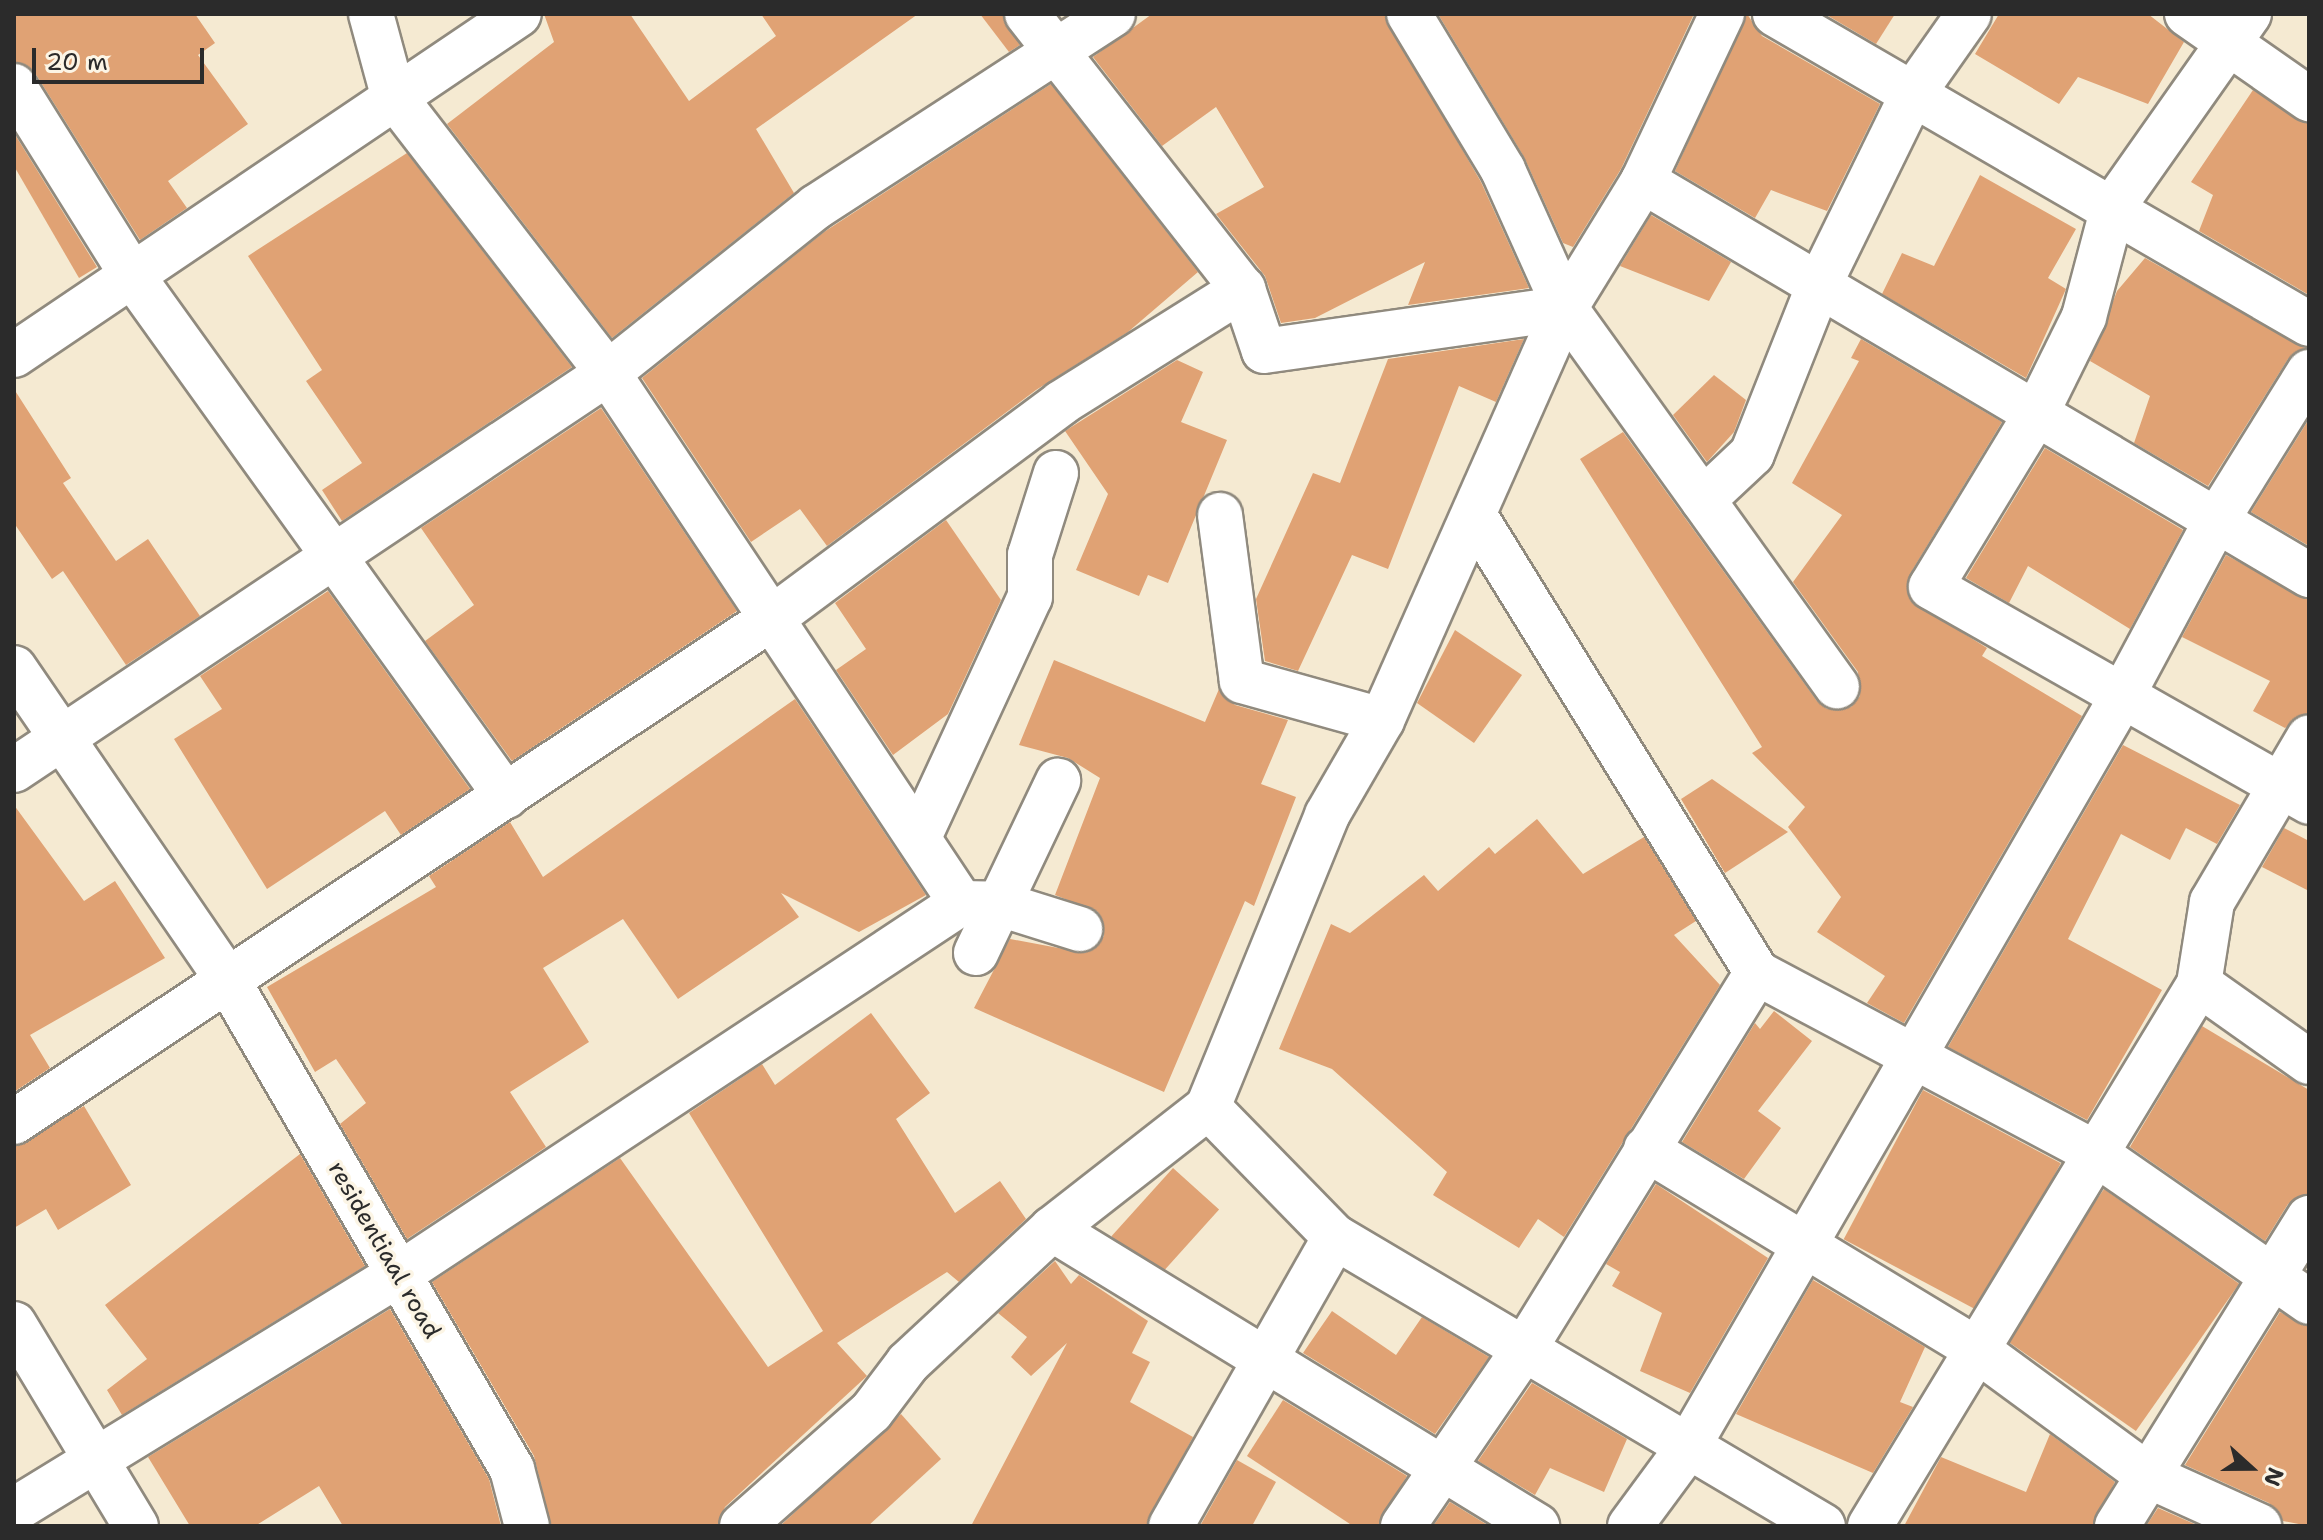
<!DOCTYPE html>
<html>
<head>
<meta charset="utf-8">
<style>
	body { margin:0 }
	#map { position:relative; width:2323px; height:1540px; overflow:hidden; background:#f5ead2; font-family:"Shantell Sans",sans-serif }
	div>[style] { position:absolute }
	[style*='--x'] { left:calc(var(--x)*1px); top:calc(var(--y)*1px); width:calc(var(--w)*1px); rotate:calc(var(--a)*1deg) }
	.building>* { inset:0; background:#e0a274; transform-origin:0 0 }
	.roads { filter:drop-shadow(2px 0 #908a7e) drop-shadow(-2px 0 #908a7e) drop-shadow(0 2px #908a7e) drop-shadow(0 -2px #908a7e) }
	.minor>* { height:44px; margin:-22px; padding:0 22px; transform-origin:22px; border-radius:22px; background:#fff }
	span { translate:-50% -50%; white-space:nowrap; text-align:center; line-height:1.15; -webkit-text-stroke:7px #fcf5e5; paint-order:stroke }
	.street-label { font-size:24px; color:#2b2b2b }
	.frame { position:absolute; inset:0; border:16px solid #2b2b2b; pointer-events:none }
	.north { position:absolute; left:2211px; top:1428px; width:80px; height:80px; -webkit-text-stroke:6px #fcf5e5; paint-order:stroke; rotate:111deg; font-size:22px; font-weight:700; line-height:32px; text-align:center; color:#2b2b2b }
	.north::after { content:''; display:block; margin:auto; width:28px; height:36px; background:#2b2b2b; clip-path:polygon(50% 0,100% 100%,50% 72%,0 100%) }
	.scale { position:absolute; left:32px; top:48px; width:172px; height:36px; box-sizing:border-box; border:4px solid #2b2b2b; border-top:0; padding-left:10px; font-size:24px; line-height:28px; white-space:nowrap; color:#2b2b2b; -webkit-text-stroke:6px #fcf5e5; paint-order:stroke }
</style>
</head>
<body>
<div id="map">
	<div class="building">
		<div style="clip-path:polygon(14px 14px,195px 14px,215px 43px,198px 55px,248px 124px,168px 181px,187px 208px,140px 240px,35px 73px,14px 61px)"></div>
		<div style="clip-path:polygon(544px 14px,630px 14px,689px 101px,776px 36px,761px 14px,918px 14px,756px 129px,794px 193px,612px 338px,447px 124px,554px 42px)"></div>
		<div style="clip-path:polygon(980px 14px,1003px 14px,1020px 45px,1009px 52px)"></div>
		<div style="clip-path:polygon(1152px 14px,1384px 14px,1481px 182px,1529px 288px,1408px 305px,1425px 262px,1315px 318px,1281px 323px,1265px 276px,1216px 214px,1264px 187px,1216px 107px,1162px 146px,1093px 57px)"></div>
		<div style="clip-path:polygon(1438px 14px,1694px 14px,1621px 169px,1573px 247px,1563px 243px,1524px 157px)"></div>
		<div style="clip-path:polygon(1747px 14px,1762px 36px,1880px 104px,1827px 211px,1771px 190px,1755px 218px,1675px 171px)"></div>
		<div style="clip-path:polygon(1825px 14px,1895px 14px,1876px 44px)"></div>
		<div style="clip-path:polygon(1999px 14px,2148px 14px,2184px 42px,2148px 104px,2078px 77px,2059px 104px,1975px 54px)"></div>
		<div style="clip-path:polygon(1051px 84px,1198px 272px,1128px 332px,1036px 390px,827px 546px,800px 509px,751px 542px,642px 378px,824px 232px)"></div>
		<div style="clip-path:polygon(2253px 90px,2309px 124px,2309px 295px,2199px 231px,2213px 195px,2191px 182px)"></div>
		<div style="clip-path:polygon(14px 133px,97px 267px,79px 278px,14px 166px)"></div>
		<div style="clip-path:polygon(407px 153px,572px 367px,342px 521px,322px 490px,362px 463px,306px 381px,322px 370px,248px 256px)"></div>
		<div style="clip-path:polygon(1980px 175px,2076px 229px,2048px 278px,2066px 289px,2026px 378px,1882px 294px,1902px 253px,1934px 266px)"></div>
		<div style="clip-path:polygon(1651px 215px,1731px 262px,1709px 301px,1620px 266px)"></div>
		<div style="clip-path:polygon(2145px 258px,2305px 348px,2288px 359px,2208px 486px,2134px 443px,2150px 396px,2090px 361px,2117px 291px)"></div>
		<div style="clip-path:polygon(1524px 339px,1496px 402px,1459px 386px,1388px 569px,1352px 555px,1298px 671px,1265px 661px,1256px 599px,1313px 473px,1340px 483px,1388px 359px)"></div>
		<div style="clip-path:polygon(1861px 339px,2002px 422px,1910px 574px,1910px 600px,1987px 648px,1982px 656px,2082px 716px,1904px 1023px,1867px 1003px,1885px 976px,1817px 932px,1841px 897px,1788px 827px,1805px 807px,1752px 753px,1762px 747px,1580px 459px,1623px 432px,1817px 701px,1827px 709px,1851px 707px,1860px 696px,1858px 672px,1793px 582px,1842px 515px,1792px 483px,1859px 361px,1851px 358px)"></div>
		<div style="clip-path:polygon(1177px 360px,1203px 372px,1181px 422px,1227px 440px,1168px 583px,1148px 575px,1139px 596px,1076px 570px,1108px 494px,1065px 431px)"></div>
		<div style="clip-path:polygon(1714px 375px,1746px 400px,1734px 432px,1707px 462px,1673px 415px)"></div>
		<div style="clip-path:polygon(14px 389px,71px 478px,63px 483px,116px 561px,148px 539px,200px 616px,126px 665px,63px 571px,52px 579px,14px 523px)"></div>
		<div style="clip-path:polygon(601px 408px,737px 611px,512px 761px,425px 641px,474px 605px,421px 528px)"></div>
		<div style="clip-path:polygon(2309px 419px,2309px 546px,2251px 512px)"></div>
		<div style="clip-path:polygon(2045px 448px,2183px 530px,2130px 629px,2028px 566px,2009px 603px,1966px 578px)"></div>
		<div style="clip-path:polygon(946px 520px,1001px 600px,948px 714px,893px 755px,836px 670px,866px 649px,835px 603px)"></div>
		<div style="clip-path:polygon(2226px 555px,2309px 600px,2309px 712px,2285px 728px,2253px 711px,2270px 681px,2182px 637px)"></div>
		<div style="clip-path:polygon(328px 591px,470px 789px,401px 835px,385px 811px,267px 889px,174px 739px,222px 709px,200px 676px)"></div>
		<div style="clip-path:polygon(1455px 630px,1522px 675px,1474px 743px,1417px 703px)"></div>
		<div style="clip-path:polygon(1054px 660px,1205px 722px,1219px 689px,1235px 705px,1288px 720px,1261px 784px,1296px 797px,1254px 906px,1245px 901px,1164px 1092px,974px 1008px,1010px 939px,1085px 953px,1104px 936px,1098px 912px,1055px 895px,1100px 778px,1068px 758px,1019px 745px)"></div>
		<div style="clip-path:polygon(795px 699px,926px 895px,859px 932px,781px 893px,799px 917px,678px 999px,623px 919px,543px 968px,589px 1042px,510px 1092px,546px 1147px,407px 1239px,340px 1124px,366px 1103px,336px 1059px,315px 1072px,267px 987px,436px 887px,429px 876px,510px 822px,543px 877px)"></div>
		<div style="clip-path:polygon(2123px 745px,2240px 805px,2217px 844px,2186px 828px,2170px 860px,2121px 834px,2068px 939px,2162px 990px,2087px 1120px,1948px 1047px)"></div>
		<div style="clip-path:polygon(1712px 779px,1788px 832px,1725px 873px,1681px 799px)"></div>
		<div style="clip-path:polygon(14px 805px,84px 901px,115px 881px,165px 958px,30px 1035px,50px 1068px,14px 1092px)"></div>
		<div style="clip-path:polygon(1537px 819px,1583px 874px,1644px 837px,1696px 921px,1674px 935px,1720px 985px,1564px 1237px,1538px 1219px,1519px 1248px,1433px 1195px,1447px 1172px,1332px 1069px,1279px 1049px,1331px 924px,1350px 933px,1424px 875px,1438px 891px,1489px 847px,1495px 854px)"></div>
		<div style="clip-path:polygon(2284px 828px,2309px 841px,2309px 891px,2262px 867px)"></div>
		<div style="clip-path:polygon(1774px 1011px,1812px 1041px,1758px 1111px,1781px 1128px,1744px 1179px,1682px 1142px,1755px 1023px,1760px 1029px)"></div>
		<div style="clip-path:polygon(871px 1013px,930px 1093px,896px 1119px,955px 1213px,1000px 1181px,1026px 1219px,959px 1282px,947px 1272px,837px 1343px,867px 1376px,725px 1507px,718px 1526px,551px 1526px,534px 1456px,432px 1282px,620px 1158px,768px 1367px,823px 1331px,689px 1113px,762px 1064px,775px 1085px)"></div>
		<div style="clip-path:polygon(2202px 1026px,2309px 1090px,2309px 1193px,2288px 1204px,2265px 1241px,2130px 1147px)"></div>
		<div style="left:1923px;top:1090px;width:156px;height:169px;rotate:28deg"></div>
		<div style="clip-path:polygon(84px 1106px,131px 1185px,58px 1230px,46px 1209px,14px 1228px,14px 1147px)"></div>
		<div style="clip-path:polygon(300px 1154px,365px 1266px,122px 1415px,107px 1390px,147px 1359px,105px 1305px)"></div>
		<div style="left:1173px;top:1168px;width:62px;height:92px;rotate:42deg"></div>
		<div style="clip-path:polygon(1656px 1184px,1768px 1258px,1690px 1393px,1640px 1371px,1662px 1313px,1612px 1286px,1620px 1272px,1606px 1264px)"></div>
		<div style="left:2104px;top:1189px;width:165px;height:180px;rotate:35deg"></div>
		<div style="clip-path:polygon(1055px 1261px,1071px 1284px,1079px 1275px,1148px 1321px,1132px 1353px,1150px 1362px,1130px 1402px,1193px 1437px,1146px 1526px,971px 1526px,1067px 1343px,1031px 1376px,1011px 1357px,1027px 1337px,998px 1313px)"></div>
		<div style="clip-path:polygon(1813px 1280px,1925px 1347px,1900px 1402px,1913px 1407px,1873px 1473px,1736px 1414px)"></div>
		<div style="clip-path:polygon(390px 1309px,489px 1479px,501px 1526px,343px 1526px,319px 1486px,255px 1526px,190px 1526px,148px 1457px)"></div>
		<div style="clip-path:polygon(1332px 1311px,1396px 1355px,1422px 1317px,1489px 1357px,1435px 1434px,1303px 1353px)"></div>
		<div style="clip-path:polygon(2280px 1312px,2309px 1327px,2309px 1526px,2283px 1521px,2269px 1503px,2185px 1465px)"></div>
		<div style="clip-path:polygon(1532px 1383px,1627px 1439px,1604px 1492px,1550px 1468px,1535px 1495px,1478px 1461px)"></div>
		<div style="clip-path:polygon(1283px 1400px,1407px 1476px,1378px 1526px,1353px 1526px,1247px 1456px)"></div>
		<div style="clip-path:polygon(901px 1414px,941px 1459px,868px 1526px,780px 1526px)"></div>
		<div style="clip-path:polygon(2050px 1434px,2115px 1482px,2092px 1526px,1904px 1526px,1941px 1457px,2026px 1492px)"></div>
		<div style="clip-path:polygon(1237px 1460px,1276px 1482px,1252px 1526px,1200px 1526px)"></div>
		<div style="clip-path:polygon(1450px 1502px,1489px 1526px,1433px 1526px)"></div>
		<div style="clip-path:polygon(2158px 1508px,2199px 1526px,2146px 1526px)"></div>
	</div>
	<div class="roads">
		<div class="minor">
			<div style="--x:371;--y:14;--w:84;--a:74.8"></div>
			<div style="--x:393;--y:95;--w:351;--a:52.3"></div>
			<div style="--x:608;--y:373;--w:637;--a:56.33"></div>
			<div style="--x:1027;--y:14;--w:350;--a:51.9"></div>
			<div style="--x:1243;--y:289;--w:65;--a:71.3"></div>
			<div style="--x:1264;--y:351;--w:304;--a:-8.1"></div>
			<div style="--x:1409;--y:14;--w:182;--a:58.9"></div>
			<div style="--x:1503;--y:170;--w:151;--a:65.8"></div>
			<div style="--x:1565;--y:308;--w:466;--a:54.3"></div>
			<div style="--x:1775;--y:14;--w:617;--a:30.14"></div>
			<div style="--x:2187;--y:14;--w:149;--a:34.9"></div>
			<div style="--x:2249;--y:14;--w:236;--a:125.2"></div>
			<div style="--x:2113;--y:207;--w:114;--a:104.8"></div>
			<div style="--x:2084;--y:317;--w:108;--a:116.3"></div>
			<div style="--x:2036;--y:414;--w:202;--a:121.3"></div>
			<div style="--x:1931;--y:587;--w:435;--a:29.6"></div>
			<div style="--x:14;--y:86;--w:226;--a:58"></div>
			<div style="--x:134;--y:278;--w:638;--a:54.32"></div>
			<div style="--x:1643;--y:181;--w:774;--a:30.61"></div>
			<div style="--x:14;--y:355;--w:609;--a:-34.03"></div>
			<div style="--x:1703;--y:500;--w:67;--a:-43.2"></div>
			<div style="--x:1752;--y:454;--w:182;--a:-68.4"></div>
			<div style="--x:1819;--y:285;--w:212;--a:-63.9"></div>
			<div style="--x:1912;--y:95;--w:99;--a:-54.9"></div>
			<div style="--x:1220;--y:515;--w:167;--a:82.5"></div>
			<div style="--x:1242;--y:681;--w:145;--a:15.6"></div>
			<div style="--x:1476;--y:518;--w:535;--a:58.3"></div>
			<div style="--x:1757;--y:973;--w:383;--a:28"></div>
			<div style="--x:2095;--y:1153;--w:261;--a:34.8"></div>
			<div style="--x:14;--y:668;--w:377;--a:55.6"></div>
			<div style="--x:227;--y:979;--w:567;--a:59.82"></div>
			<div style="--x:512;--y:1469;--w:59;--a:75.3"></div>
			<div style="--x:14;--y:770;--w:714;--a:-33.76"></div>
			<div style="--x:608;--y:373;--w:266;--a:-38.6"></div>
			<div style="--x:816;--y:207;--w:354;--a:-33"></div>
			<div style="--x:919;--y:837;--w:264;--a:-65.2"></div>
			<div style="--x:1030;--y:597;--w:42;--a:-90"></div>
			<div style="--x:1030;--y:555;--w:86;--a:-72.4"></div>
			<div style="--x:976;--y:953;--w:191;--a:-64.5"></div>
			<div style="--x:2199;--y:984;--w:135;--a:35.3"></div>
			<div style="--x:1208;--y:1107;--w:182;--a:45.7"></div>
			<div style="--x:1335;--y:1237;--w:567;--a:30.63"></div>
			<div style="--x:14;--y:1122;--w:910;--a:-33.62"></div>
			<div style="--x:772;--y:618;--w:360;--a:-36.6"></div>
			<div style="--x:1061;--y:403;--w:215;--a:-32.1"></div>
			<div style="--x:1646;--y:1149;--w:386;--a:31.2"></div>
			<div style="--x:1976;--y:1349;--w:215;--a:36.3"></div>
			<div style="--x:2149;--y:1476;--w:121;--a:24.4"></div>
			<div style="--x:1052;--y:1229;--w:569;--a:31.48"></div>
			<div style="--x:14;--y:1324;--w:236;--a:58.9"></div>
			<div style="--x:14;--y:1510;--w:450;--a:-31.5"></div>
			<div style="--x:398;--y:1275;--w:675;--a:-33.45"></div>
			<div style="--x:961;--y:903;--w:39;--a:1"></div>
			<div style="--x:1000;--y:904;--w:84;--a:17.4"></div>
			<div style="--x:742;--y:1526;--w:172;--a:-41.5"></div>
			<div style="--x:871;--y:1412;--w:61;--a:-52.9"></div>
			<div style="--x:908;--y:1363;--w:197;--a:-42.9"></div>
			<div style="--x:1052;--y:1229;--w:198;--a:-38"></div>
			<div style="--x:1208;--y:1107;--w:315;--a:-67.8"></div>
			<div style="--x:1327;--y:815;--w:110;--a:-59.9"></div>
			<div style="--x:1382;--y:720;--w:451;--a:-66.1"></div>
			<div style="--x:1565;--y:308;--w:149;--a:-58.4"></div>
			<div style="--x:1643;--y:181;--w:185;--a:-64.7"></div>
			<div style="--x:1171;--y:1526;--w:332;--a:-60.4"></div>
			<div style="--x:1403;--y:1526;--w:216;--a:-55.6"></div>
			<div style="--x:1525;--y:1348;--w:441;--a:-58.3"></div>
			<div style="--x:1630;--y:1526;--w:94;--a:-53.6"></div>
			<div style="--x:1686;--y:1450;--w:867;--a:-59.94"></div>
			<div style="--x:2120;--y:700;--w:201;--a:-61.8"></div>
			<div style="--x:2215;--y:523;--w:178;--a:-58.1"></div>
			<div style="--x:1870;--y:1526;--w:634;--a:-58.74"></div>
			<div style="--x:2199;--y:984;--w:83;--a:-81"></div>
			<div style="--x:2212;--y:902;--w:191;--a:-59.5"></div>
			<div style="--x:2117;--y:1526;--w:363;--a:-58.1"></div>
		</div>
	</div>
	<div class="street-label">
		<span style="left:384px;top:1250px;rotate:60deg">residentiaal road</span>
	</div>
	<div class="frame"></div>
	<div class="north">N</div>
	<div class="scale">20 m</div>
</div>
</body>
</html>
